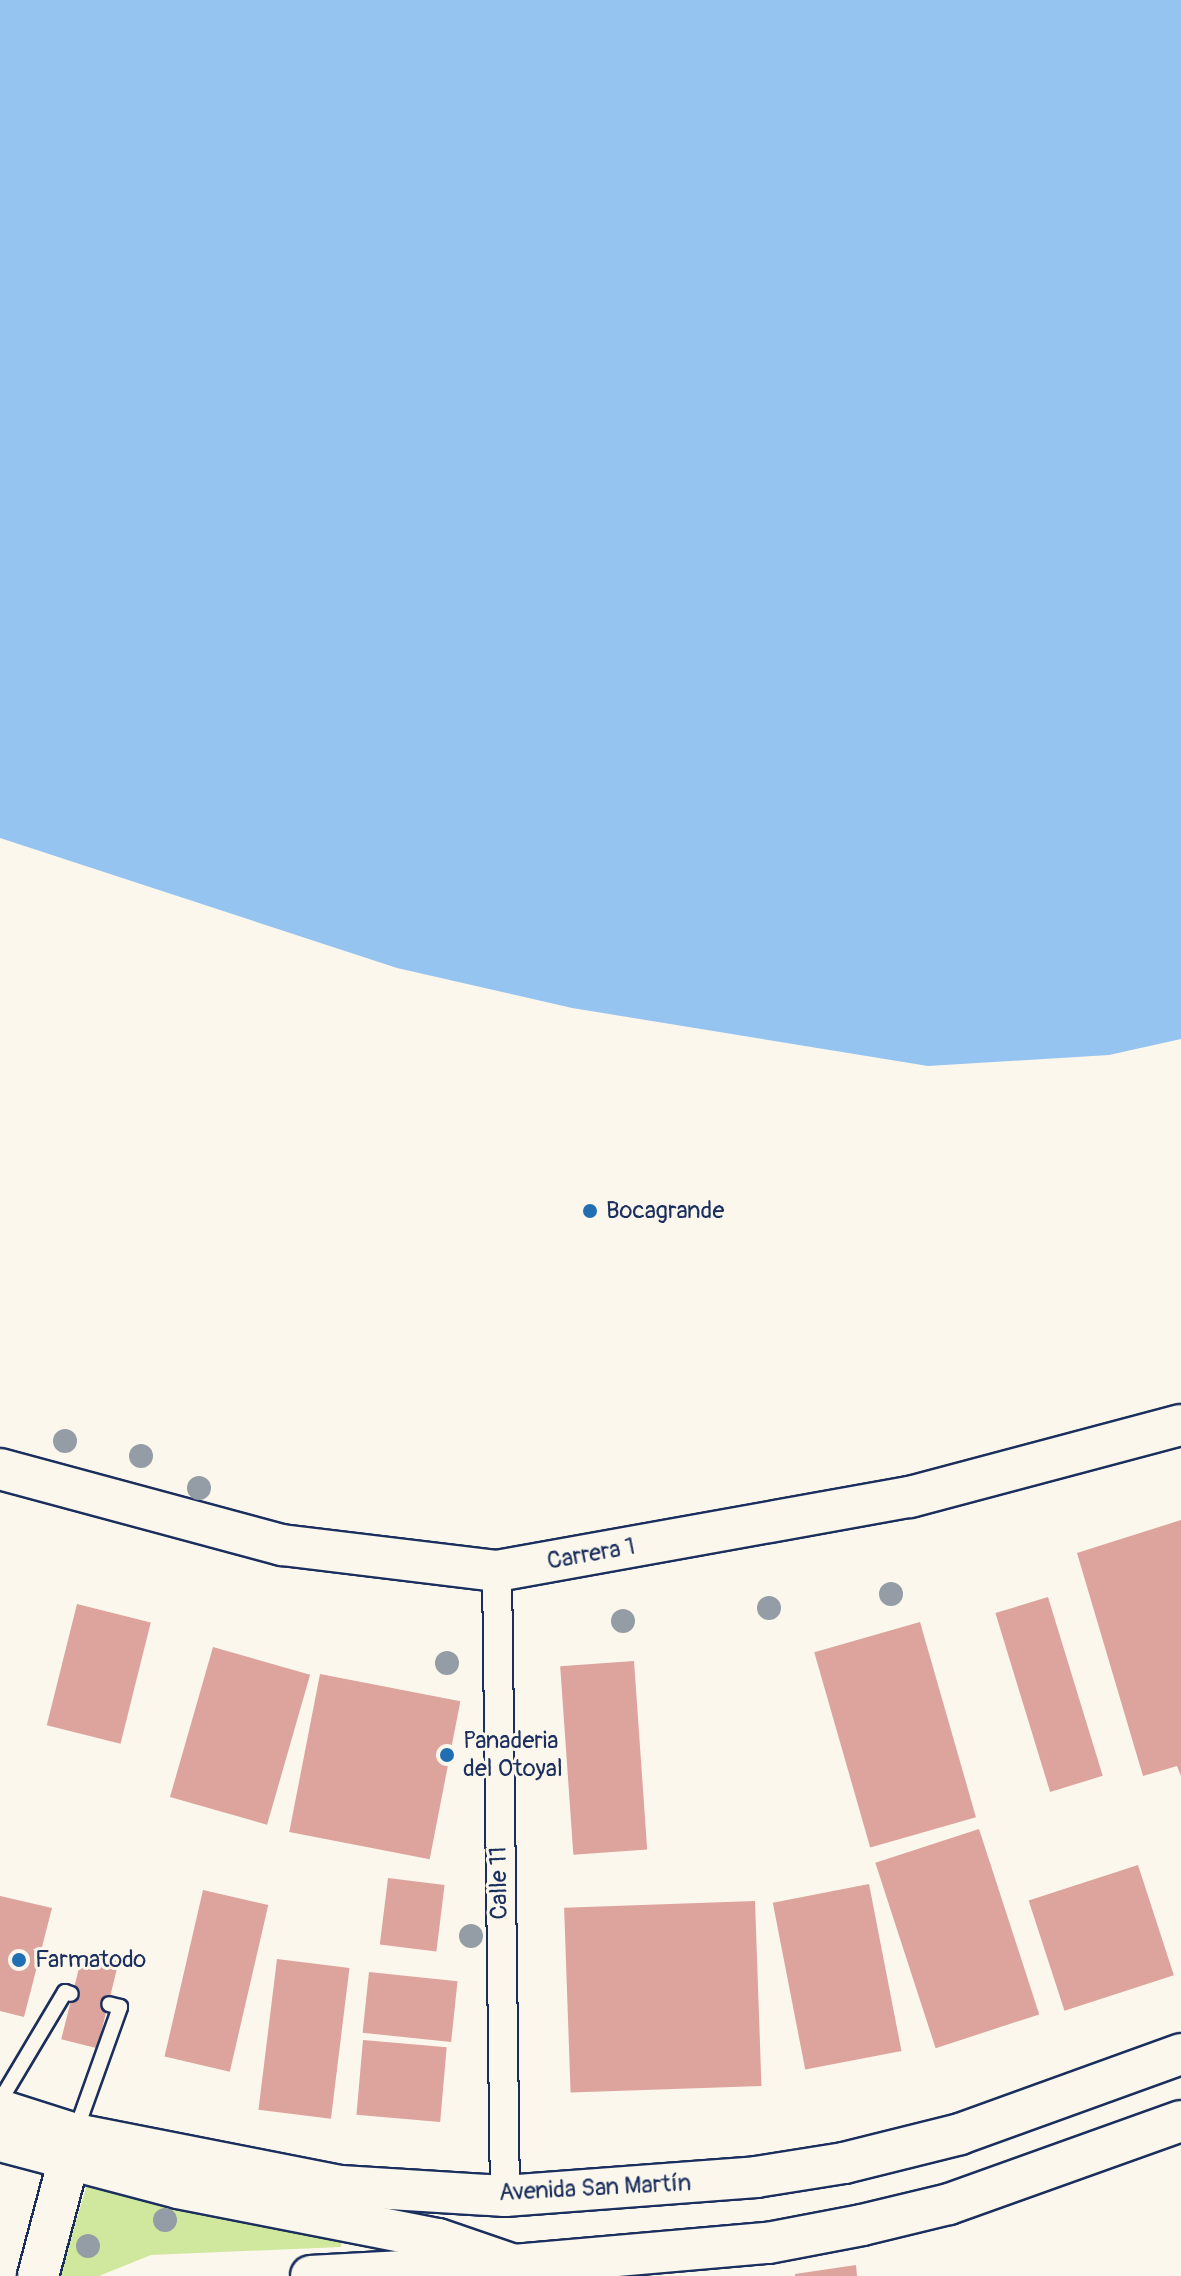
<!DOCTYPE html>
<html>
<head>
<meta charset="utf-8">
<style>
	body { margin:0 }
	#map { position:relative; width:1181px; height:2276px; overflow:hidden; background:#fbf7ec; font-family:Pangolin,sans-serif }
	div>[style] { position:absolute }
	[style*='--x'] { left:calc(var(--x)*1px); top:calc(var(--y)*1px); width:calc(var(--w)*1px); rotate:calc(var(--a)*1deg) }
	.green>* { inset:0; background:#cfe89e }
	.water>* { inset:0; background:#96c4f1 }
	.building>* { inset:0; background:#dda39d; transform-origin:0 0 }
	.roads { filter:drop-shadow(2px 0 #1b2f5e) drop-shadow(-2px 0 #1b2f5e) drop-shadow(0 2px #1b2f5e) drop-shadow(0 -2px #1b2f5e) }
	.lane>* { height:14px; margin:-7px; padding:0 7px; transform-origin:7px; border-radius:7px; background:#fbf7ec }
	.street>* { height:28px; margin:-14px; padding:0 14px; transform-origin:14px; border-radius:14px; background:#fbf7ec }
	.secondary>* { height:40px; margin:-20px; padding:0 20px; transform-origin:20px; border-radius:20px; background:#fbf7ec }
	.trees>* { width:24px; height:24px; margin:-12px; border-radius:50%; background:#949da5 }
	.dots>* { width:22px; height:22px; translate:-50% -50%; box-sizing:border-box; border:4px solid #fbf7ec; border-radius:50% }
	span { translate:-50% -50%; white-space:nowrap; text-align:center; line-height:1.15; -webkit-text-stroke:6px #fbf7ec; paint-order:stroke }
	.poi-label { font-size:24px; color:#1b2f5e }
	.left { translate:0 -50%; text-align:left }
	.street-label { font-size:24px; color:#1b2f5e }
</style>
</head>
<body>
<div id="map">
	<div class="green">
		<div style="clip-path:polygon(87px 2185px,343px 2231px,341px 2247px,151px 2255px,99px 2276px,59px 2276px)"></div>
	</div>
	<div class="water">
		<div style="clip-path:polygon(0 0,1181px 0,1181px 1039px,1109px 1055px,928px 1066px,572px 1008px,397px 968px,0 838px)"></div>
	</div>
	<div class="building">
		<div style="clip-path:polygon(1181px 1520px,1181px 1776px,1177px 1766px,1143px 1776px,1077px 1553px)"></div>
		<div style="left:1048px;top:1597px;width:187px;height:55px;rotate:73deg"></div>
		<div style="left:77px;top:1604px;width:76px;height:125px;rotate:14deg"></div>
		<div style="left:920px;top:1622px;width:203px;height:110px;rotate:74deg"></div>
		<div style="left:213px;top:1647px;width:101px;height:156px;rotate:16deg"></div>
		<div style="left:634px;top:1661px;width:189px;height:74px;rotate:86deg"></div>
		<div style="left:320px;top:1674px;width:143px;height:161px;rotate:11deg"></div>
		<div style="left:979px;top:1829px;width:195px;height:109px;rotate:72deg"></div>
		<div style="left:1138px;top:1865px;width:116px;height:115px;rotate:72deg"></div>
		<div style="left:388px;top:1878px;width:57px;height:67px;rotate:7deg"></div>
		<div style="left:869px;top:1884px;width:170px;height:98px;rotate:79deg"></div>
		<div style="left:203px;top:1890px;width:67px;height:171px;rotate:13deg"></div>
		<div style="clip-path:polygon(0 1896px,52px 1908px,24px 2017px,0 2011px)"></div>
		<div style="left:755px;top:1901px;width:185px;height:191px;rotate:88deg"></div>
		<div style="left:83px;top:1952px;width:37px;height:90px;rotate:14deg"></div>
		<div style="left:277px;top:1959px;width:73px;height:152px;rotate:7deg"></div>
		<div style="left:369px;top:1972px;width:89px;height:61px;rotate:6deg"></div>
		<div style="left:363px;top:2040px;width:84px;height:75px;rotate:5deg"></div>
		<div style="clip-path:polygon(856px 2265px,857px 2276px,795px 2276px,795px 2274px)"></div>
	</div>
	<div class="roads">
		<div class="lane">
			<div style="--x:0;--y:2101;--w:127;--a:-59.2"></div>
			<div style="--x:65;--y:1992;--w:6;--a:18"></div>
			<div style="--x:75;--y:2133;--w:134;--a:-70.3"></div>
			<div style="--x:120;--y:2007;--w:11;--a:-165"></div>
		</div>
		<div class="street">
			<div style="--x:497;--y:1571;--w:625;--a:89.27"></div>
		</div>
		<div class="secondary">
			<div style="--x:0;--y:1469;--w:292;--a:15.1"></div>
			<div style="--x:282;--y:1545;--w:217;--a:6.9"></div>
			<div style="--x:497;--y:1571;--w:420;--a:-10.2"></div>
			<div style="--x:910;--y:1497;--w:280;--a:-14.9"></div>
			<div style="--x:0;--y:2110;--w:79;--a:17.7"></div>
			<div style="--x:75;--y:2134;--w:271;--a:11.1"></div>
			<div style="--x:341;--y:2186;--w:164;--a:3.5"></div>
			<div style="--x:505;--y:2196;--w:252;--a:-4.3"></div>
			<div style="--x:756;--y:2177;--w:89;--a:-9"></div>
			<div style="--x:844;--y:2163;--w:120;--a:-14"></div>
			<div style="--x:960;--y:2134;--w:235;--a:-19.9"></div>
			<div style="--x:0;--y:2141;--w:184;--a:14.8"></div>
			<div style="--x:178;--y:2188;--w:265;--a:11.1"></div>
			<div style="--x:438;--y:2239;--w:80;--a:18.9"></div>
			<div style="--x:514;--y:2265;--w:255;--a:-5"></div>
			<div style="--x:768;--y:2243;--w:96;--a:-10.8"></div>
			<div style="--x:862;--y:2225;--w:89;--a:-13.6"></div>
			<div style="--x:949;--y:2204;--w:246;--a:-19.7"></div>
			<div style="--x:38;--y:2276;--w:121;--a:-75.2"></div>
			<div style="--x:311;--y:2276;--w:184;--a:-3.1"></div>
		</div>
	</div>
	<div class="trees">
		<div style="left:65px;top:1441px"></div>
		<div style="left:141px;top:1456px"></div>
		<div style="left:199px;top:1488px"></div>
		<div style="left:891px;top:1594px"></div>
		<div style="left:769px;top:1608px"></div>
		<div style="left:623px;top:1621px"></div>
		<div style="left:447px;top:1663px"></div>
		<div style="left:471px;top:1936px"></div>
		<div style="left:165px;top:2220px"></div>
		<div style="left:88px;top:2246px"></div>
	</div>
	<div class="dots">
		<div style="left:590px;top:1211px;background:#1f6fb2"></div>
		<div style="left:447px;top:1755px;background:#1f6fb2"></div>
		<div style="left:19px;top:1960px;background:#1f6fb2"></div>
	</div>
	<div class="poi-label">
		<span class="left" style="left:606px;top:1211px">Bocagrande</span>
		<span class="left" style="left:463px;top:1755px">Panaderia<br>del Otoyal</span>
		<span class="left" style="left:35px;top:1960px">Farmatodo</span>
	</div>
	<div class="street-label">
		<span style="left:591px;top:1554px;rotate:-10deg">Carrera 1</span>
		<span style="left:499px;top:1883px;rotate:-91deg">Calle 11</span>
		<span style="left:595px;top:2188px;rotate:-3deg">Avenida San Martín</span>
	</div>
</div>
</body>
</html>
